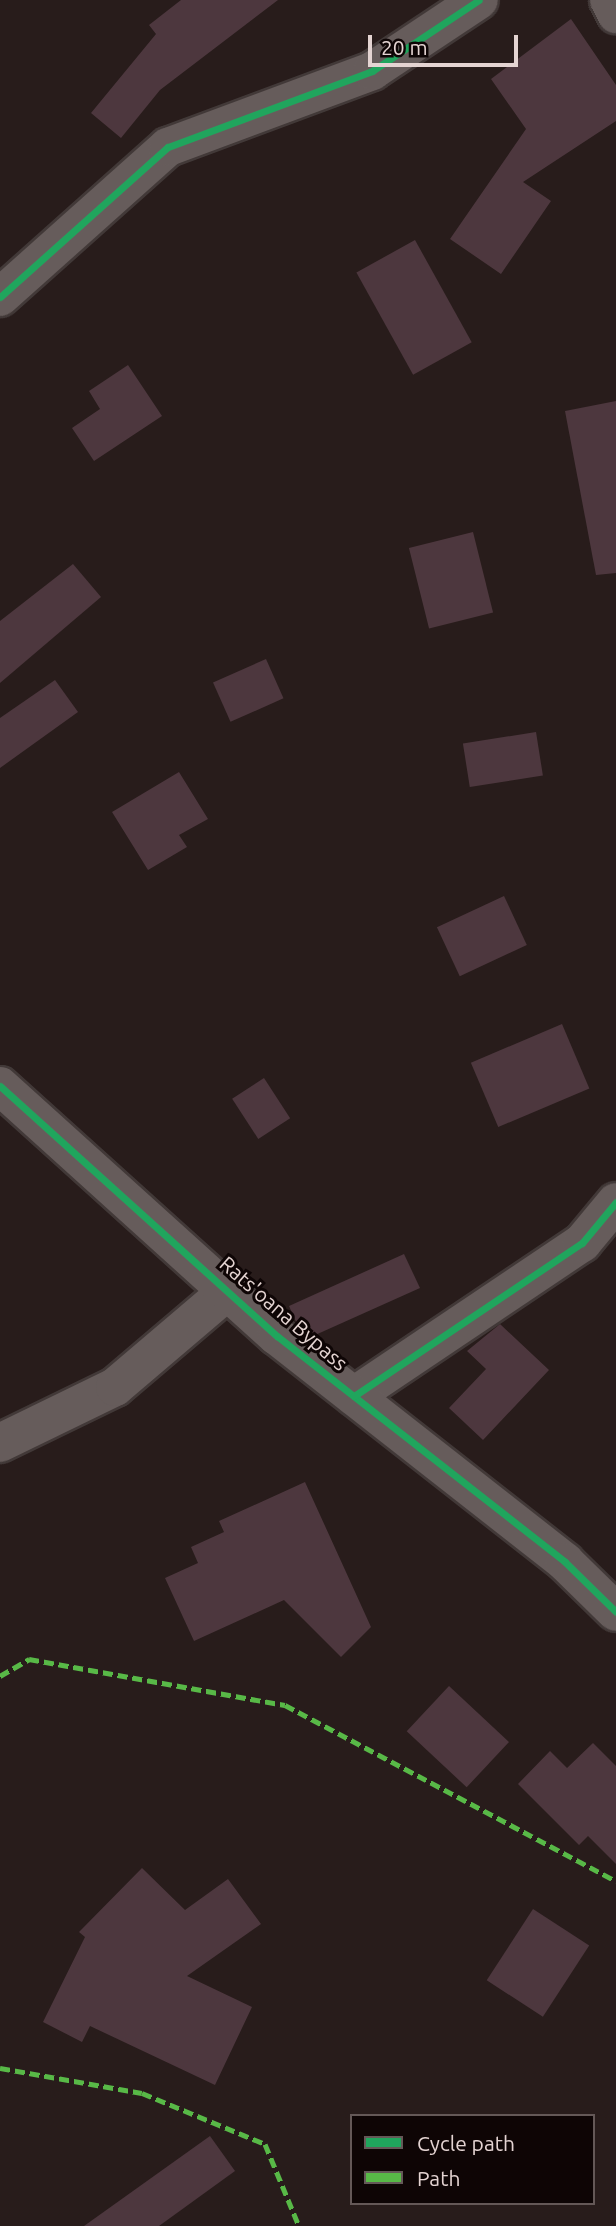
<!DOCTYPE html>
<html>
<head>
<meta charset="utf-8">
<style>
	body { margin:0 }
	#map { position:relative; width:616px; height:2226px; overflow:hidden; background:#281c1b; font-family:Ubuntu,sans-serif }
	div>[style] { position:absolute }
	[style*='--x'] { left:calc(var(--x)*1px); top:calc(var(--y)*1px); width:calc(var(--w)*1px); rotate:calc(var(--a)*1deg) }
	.building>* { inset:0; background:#4d373e; transform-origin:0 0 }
	.roads { filter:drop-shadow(2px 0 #423938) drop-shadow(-2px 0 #423938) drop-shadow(0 2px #423938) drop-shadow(0 -2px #423938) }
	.minor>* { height:38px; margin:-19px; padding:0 19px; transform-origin:19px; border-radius:19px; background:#665c5b }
	.tertiary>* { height:38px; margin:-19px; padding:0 19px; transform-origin:19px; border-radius:19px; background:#665c5b }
	.quiet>* { height:5px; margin-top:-2.5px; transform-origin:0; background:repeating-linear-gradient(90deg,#58b947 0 10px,transparent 0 15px) }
	.cycleway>* { height:7px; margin:-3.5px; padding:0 3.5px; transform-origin:3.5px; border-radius:3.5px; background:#20a55d }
	span { translate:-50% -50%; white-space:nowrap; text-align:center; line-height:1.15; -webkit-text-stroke:6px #0e0505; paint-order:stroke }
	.street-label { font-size:21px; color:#e4d4d2 }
	.legend { position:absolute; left:350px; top:2114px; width:245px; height:91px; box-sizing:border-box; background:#0e0505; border:2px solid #645857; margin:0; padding:9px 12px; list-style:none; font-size:21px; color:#e4d4d2 }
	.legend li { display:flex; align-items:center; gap:14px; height:35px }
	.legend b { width:35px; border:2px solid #645857 }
	.scale { position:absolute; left:368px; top:35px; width:150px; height:32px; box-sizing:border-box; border:4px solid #e4d4d2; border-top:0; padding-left:9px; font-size:21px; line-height:24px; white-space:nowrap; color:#e4d4d2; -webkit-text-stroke:5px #0e0505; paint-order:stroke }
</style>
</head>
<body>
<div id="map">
	<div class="building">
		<div style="clip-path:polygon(181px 0,278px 0,160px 90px,121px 138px,91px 113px,156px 34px,149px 25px)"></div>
		<div style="clip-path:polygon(571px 19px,616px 85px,616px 121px,523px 182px,551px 201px,501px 274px,450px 239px,526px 129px,491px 79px)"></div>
		<div style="left:415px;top:240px;width:117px;height:67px;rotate:61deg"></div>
		<div style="clip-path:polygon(128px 365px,162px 416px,94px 461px,72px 428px,100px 409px,89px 391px)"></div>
		<div style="clip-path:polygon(616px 401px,616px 573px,596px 575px,565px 411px)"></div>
		<div style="left:473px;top:532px;width:83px;height:66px;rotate:76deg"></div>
		<div style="clip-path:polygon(73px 564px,101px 597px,0 683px,0 621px)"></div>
		<div style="left:266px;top:659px;width:43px;height:58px;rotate:66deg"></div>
		<div style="clip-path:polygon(55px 680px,78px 712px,0 768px,0 718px)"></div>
		<div style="left:536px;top:732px;width:44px;height:74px;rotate:81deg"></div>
		<div style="clip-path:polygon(179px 772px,208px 819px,179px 835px,187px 847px,148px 870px,112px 812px)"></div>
		<div style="left:504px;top:896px;width:54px;height:74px;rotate:65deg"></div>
		<div style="left:562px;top:1024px;width:70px;height:99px;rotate:67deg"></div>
		<div style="left:264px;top:1078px;width:48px;height:38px;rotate:57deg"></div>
		<div style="clip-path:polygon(404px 1254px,420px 1288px,313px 1336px,297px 1324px,289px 1306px)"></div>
		<div style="clip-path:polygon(500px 1324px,549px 1370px,483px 1440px,449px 1408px,486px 1369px,467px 1351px)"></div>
		<div style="clip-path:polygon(305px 1482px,371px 1627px,341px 1657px,284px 1600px,194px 1641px,165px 1578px,198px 1563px,191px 1547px,224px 1532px,219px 1521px)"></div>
		<div style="left:449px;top:1686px;width:82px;height:62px;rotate:43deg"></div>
		<div style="clip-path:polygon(593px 1743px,616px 1766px,616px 1864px,588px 1836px,579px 1845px,518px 1784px,550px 1751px,567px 1768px)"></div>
		<div style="clip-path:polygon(142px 1868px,185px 1910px,228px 1879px,261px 1924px,187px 1976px,252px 2007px,215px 2085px,90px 2026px,82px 2042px,43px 2022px,85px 1937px,79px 1932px)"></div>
		<div style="left:533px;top:1909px;width:67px;height:85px;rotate:33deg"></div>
		<div style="clip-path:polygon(210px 2136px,235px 2171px,159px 2226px,84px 2226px)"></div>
	</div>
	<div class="roads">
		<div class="minor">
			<div style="--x:609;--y:0;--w:16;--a:63"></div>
			<div style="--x:0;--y:297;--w:225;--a:-41.8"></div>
			<div style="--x:168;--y:147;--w:218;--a:-20.4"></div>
			<div style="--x:372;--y:71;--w:128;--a:-33.6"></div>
			<div style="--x:354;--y:1396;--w:275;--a:-33.9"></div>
			<div style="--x:582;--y:1243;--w:53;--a:-50.3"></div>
			<div style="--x:0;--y:1443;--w:128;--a:-26"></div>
			<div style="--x:115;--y:1387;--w:150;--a:-40.4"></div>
		</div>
		<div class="tertiary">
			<div style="--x:0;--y:1086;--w:373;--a:42.1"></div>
			<div style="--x:277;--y:1336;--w:366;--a:38.1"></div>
			<div style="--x:565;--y:1562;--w:71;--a:44.4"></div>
		</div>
	</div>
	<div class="quiet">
		<div style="--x:0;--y:1676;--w:34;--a:-30"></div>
		<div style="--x:29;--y:1659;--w:260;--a:10.2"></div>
		<div style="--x:285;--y:1705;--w:375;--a:28"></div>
		<div style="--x:0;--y:2068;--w:144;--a:10"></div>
		<div style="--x:142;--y:2093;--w:133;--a:22.5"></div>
		<div style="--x:265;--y:2144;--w:89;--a:67.5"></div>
	</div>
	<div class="cycleway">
		<div style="--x:0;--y:297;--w:225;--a:-41.8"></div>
		<div style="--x:168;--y:147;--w:218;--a:-20.4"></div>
		<div style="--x:372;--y:71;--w:128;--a:-33.6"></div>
		<div style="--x:0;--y:1086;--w:373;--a:42.1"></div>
		<div style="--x:277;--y:1336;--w:366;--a:38.1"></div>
		<div style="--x:565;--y:1562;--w:71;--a:44.4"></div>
		<div style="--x:354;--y:1396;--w:275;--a:-33.9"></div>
		<div style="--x:582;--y:1243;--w:53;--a:-50.3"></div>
	</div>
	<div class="street-label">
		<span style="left:284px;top:1313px;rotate:41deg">Rats'oana Bypass</span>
	</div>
	<ul class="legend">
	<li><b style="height:9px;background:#20a55d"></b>Cycle path</li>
	<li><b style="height:9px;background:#58b947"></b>Path</li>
	</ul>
	<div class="scale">20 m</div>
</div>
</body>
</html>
